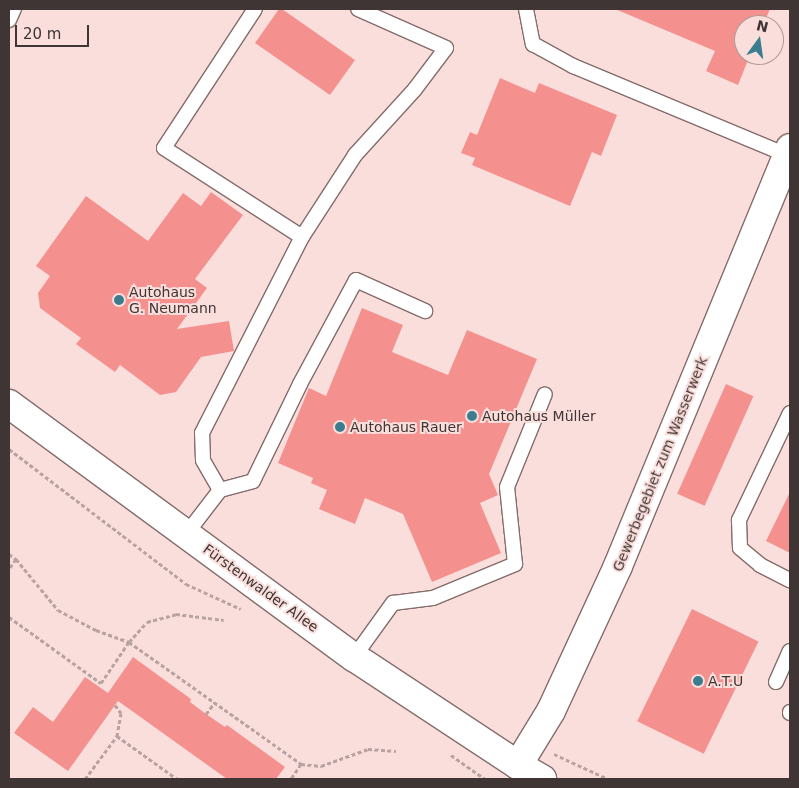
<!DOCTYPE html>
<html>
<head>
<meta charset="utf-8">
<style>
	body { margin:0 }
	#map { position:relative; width:799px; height:788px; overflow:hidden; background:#fadedc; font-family:"DejaVu Sans",sans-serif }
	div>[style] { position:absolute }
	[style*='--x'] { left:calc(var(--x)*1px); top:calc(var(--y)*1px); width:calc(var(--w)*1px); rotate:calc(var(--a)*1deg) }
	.building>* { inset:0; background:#f4918f; transform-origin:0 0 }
	.path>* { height:3px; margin-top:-1.5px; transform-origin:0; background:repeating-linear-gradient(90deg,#b9a3a2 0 4px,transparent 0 6.5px) }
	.roads { filter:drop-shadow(1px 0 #846c6b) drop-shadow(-1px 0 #846c6b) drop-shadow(0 1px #846c6b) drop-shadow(0 -1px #846c6b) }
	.service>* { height:14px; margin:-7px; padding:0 7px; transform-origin:7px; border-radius:7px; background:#fff }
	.minor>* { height:28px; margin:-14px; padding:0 14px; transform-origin:14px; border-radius:14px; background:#fff }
	.secondary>* { height:28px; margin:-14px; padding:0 14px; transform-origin:14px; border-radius:14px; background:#fff }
	.dots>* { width:14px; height:14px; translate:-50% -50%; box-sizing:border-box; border:2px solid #fadedc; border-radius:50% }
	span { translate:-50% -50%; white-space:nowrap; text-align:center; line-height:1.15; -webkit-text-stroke:4px #fadedc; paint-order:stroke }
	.poi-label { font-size:14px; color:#3f3534 }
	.left { translate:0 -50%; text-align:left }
	.street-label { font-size:14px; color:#3f3534 }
	.frame { position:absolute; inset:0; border:10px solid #3f3534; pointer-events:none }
	.north { position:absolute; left:734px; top:15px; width:50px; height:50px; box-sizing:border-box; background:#fadedc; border:1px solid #af9a99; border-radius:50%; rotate:14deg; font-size:14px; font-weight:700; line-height:20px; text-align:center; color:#3f3534 }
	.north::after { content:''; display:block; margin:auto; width:18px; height:22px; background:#3b7c8e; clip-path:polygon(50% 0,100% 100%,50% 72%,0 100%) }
	.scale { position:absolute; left:15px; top:25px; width:74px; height:22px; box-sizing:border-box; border:2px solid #3f3534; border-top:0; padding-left:6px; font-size:15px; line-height:18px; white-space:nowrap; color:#3f3534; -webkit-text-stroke:4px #fadedc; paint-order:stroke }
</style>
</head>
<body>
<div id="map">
	<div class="building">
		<div style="clip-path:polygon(279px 9px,282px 9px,355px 60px,330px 95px,255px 43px)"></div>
		<div style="clip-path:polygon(615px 9px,770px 9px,763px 25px,744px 25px,744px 55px,750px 55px,738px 85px,706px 71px,715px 51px)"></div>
		<div style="clip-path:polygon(500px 78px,535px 93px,539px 83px,617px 115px,601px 156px,592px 152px,570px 206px,472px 165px,475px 158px,461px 153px,470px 132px,477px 135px)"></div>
		<div style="clip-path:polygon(211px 192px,243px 215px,195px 279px,207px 288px,177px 329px,229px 321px,234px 351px,201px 357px,176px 392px,160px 395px,120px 365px,115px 372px,76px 344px,81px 338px,40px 308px,38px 293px,50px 276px,36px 266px,86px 196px,148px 241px,183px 193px,201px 206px)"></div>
		<div style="clip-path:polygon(362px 308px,403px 325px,392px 352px,448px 375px,467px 330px,537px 359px,489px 474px,498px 495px,480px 503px,501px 553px,432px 582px,403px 514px,365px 498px,355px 524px,319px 509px,327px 490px,311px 483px,313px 478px,278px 463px,309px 388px,326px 396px)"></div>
		<div style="left:726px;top:384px;width:30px;height:120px;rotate:24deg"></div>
		<div style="clip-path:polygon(790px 492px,790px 553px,766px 541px)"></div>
		<div style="left:692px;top:609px;width:74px;height:125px;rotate:26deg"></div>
		<div style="clip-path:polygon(133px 657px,191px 699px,190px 702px,206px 714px,225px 727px,227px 725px,285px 767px,276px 779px,227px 779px,118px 701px,68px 771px,14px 733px,33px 707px,53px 722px,85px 677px,108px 693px)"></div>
	</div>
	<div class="path">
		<div style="--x:9;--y:449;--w:223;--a:37.3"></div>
		<div style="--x:186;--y:584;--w:60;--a:24.4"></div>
		<div style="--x:9;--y:554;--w:9;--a:36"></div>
		<div style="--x:16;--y:559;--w:12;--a:125"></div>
		<div style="--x:16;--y:559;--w:66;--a:50.5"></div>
		<div style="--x:58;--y:610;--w:43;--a:27.8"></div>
		<div style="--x:96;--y:630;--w:35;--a:20"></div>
		<div style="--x:129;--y:642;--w:27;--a:-48"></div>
		<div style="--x:147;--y:622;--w:30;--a:-15"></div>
		<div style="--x:176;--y:614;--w:48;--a:7.1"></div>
		<div style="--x:9;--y:617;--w:113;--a:35.7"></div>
		<div style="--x:101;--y:683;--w:50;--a:-55.7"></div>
		<div style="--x:129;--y:642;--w:211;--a:35.3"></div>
		<div style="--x:301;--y:764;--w:18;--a:124"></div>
		<div style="--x:115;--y:705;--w:10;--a:53"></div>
		<div style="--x:121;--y:713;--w:23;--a:100"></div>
		<div style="--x:206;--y:714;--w:15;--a:-53"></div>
		<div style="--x:554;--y:754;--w:60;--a:24.8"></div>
		<div style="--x:451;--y:755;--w:42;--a:35.2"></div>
		<div style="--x:301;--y:764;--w:20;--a:6"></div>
		<div style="--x:321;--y:766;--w:50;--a:-19.9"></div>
		<div style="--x:368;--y:749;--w:28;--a:4"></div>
		<div style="--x:85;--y:779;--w:54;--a:-53.3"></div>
		<div style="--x:117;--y:736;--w:74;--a:35.6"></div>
	</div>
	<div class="roads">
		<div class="service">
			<div style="--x:526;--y:9;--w:36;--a:79"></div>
			<div style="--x:533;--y:44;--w:46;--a:28.8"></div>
			<div style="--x:573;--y:66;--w:232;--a:22.6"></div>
			<div style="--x:9;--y:20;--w:12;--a:-66"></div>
			<div style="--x:302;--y:237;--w:98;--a:-57.1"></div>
			<div style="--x:355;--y:155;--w:89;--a:-47.7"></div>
			<div style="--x:415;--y:89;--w:51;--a:-52.9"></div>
			<div style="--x:446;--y:48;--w:96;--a:-156.1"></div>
			<div style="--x:790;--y:413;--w:119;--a:115.5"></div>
			<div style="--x:739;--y:520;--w:28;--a:88"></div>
			<div style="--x:740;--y:548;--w:26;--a:40"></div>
			<div style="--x:760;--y:565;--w:34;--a:27"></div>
			<div style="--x:220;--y:490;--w:34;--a:-15"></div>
			<div style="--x:253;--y:481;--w:108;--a:-64.1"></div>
			<div style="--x:300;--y:384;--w:118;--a:-61.7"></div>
			<div style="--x:356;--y:280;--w:76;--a:24.2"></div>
			<div style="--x:187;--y:533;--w:54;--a:-52.5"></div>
			<div style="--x:220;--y:490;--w:34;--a:-120"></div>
			<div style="--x:203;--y:460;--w:27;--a:-92"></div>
			<div style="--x:202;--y:433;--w:220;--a:-63"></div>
			<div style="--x:302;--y:237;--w:164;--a:-147.2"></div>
			<div style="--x:164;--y:148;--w:166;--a:-56.8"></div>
			<div style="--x:354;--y:657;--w:67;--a:-54.2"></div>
			<div style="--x:393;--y:603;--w:40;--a:-7.1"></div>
			<div style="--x:433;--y:598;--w:89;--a:-22.5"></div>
			<div style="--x:515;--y:564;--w:77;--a:-95.9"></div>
			<div style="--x:507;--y:487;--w:100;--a:-67.8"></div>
			<div style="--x:776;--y:682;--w:34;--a:-66"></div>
			<div style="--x:790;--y:712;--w:1;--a:90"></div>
		</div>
		<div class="minor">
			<div style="--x:518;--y:765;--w:63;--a:-58.6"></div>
			<div style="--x:551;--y:711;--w:160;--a:-65.2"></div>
			<div style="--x:618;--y:566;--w:452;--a:-67.6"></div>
		</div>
		<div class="secondary">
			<div style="--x:9;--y:404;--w:428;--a:36.3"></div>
			<div style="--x:354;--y:657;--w:196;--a:33.4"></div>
			<div style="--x:518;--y:765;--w:28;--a:30"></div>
		</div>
	</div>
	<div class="dots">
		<div style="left:119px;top:300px;background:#3b7c8e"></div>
		<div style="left:472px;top:416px;background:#3b7c8e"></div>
		<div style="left:340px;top:427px;background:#3b7c8e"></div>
		<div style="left:698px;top:681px;background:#3b7c8e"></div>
	</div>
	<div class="poi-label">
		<span class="left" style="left:129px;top:300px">Autohaus<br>G. Neumann</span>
		<span class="left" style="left:482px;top:416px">Autohaus Müller</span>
		<span class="left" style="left:350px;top:427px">Autohaus Rauer</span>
		<span class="left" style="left:708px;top:681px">A.T.U</span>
	</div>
	<div class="street-label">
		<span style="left:660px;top:464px;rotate:-68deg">Gewerbegebiet zum Wasserwerk</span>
		<span style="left:261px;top:588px;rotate:36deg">Fürstenwalder Allee</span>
	</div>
	<div class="frame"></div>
	<div class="north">N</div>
	<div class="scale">20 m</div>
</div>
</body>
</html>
